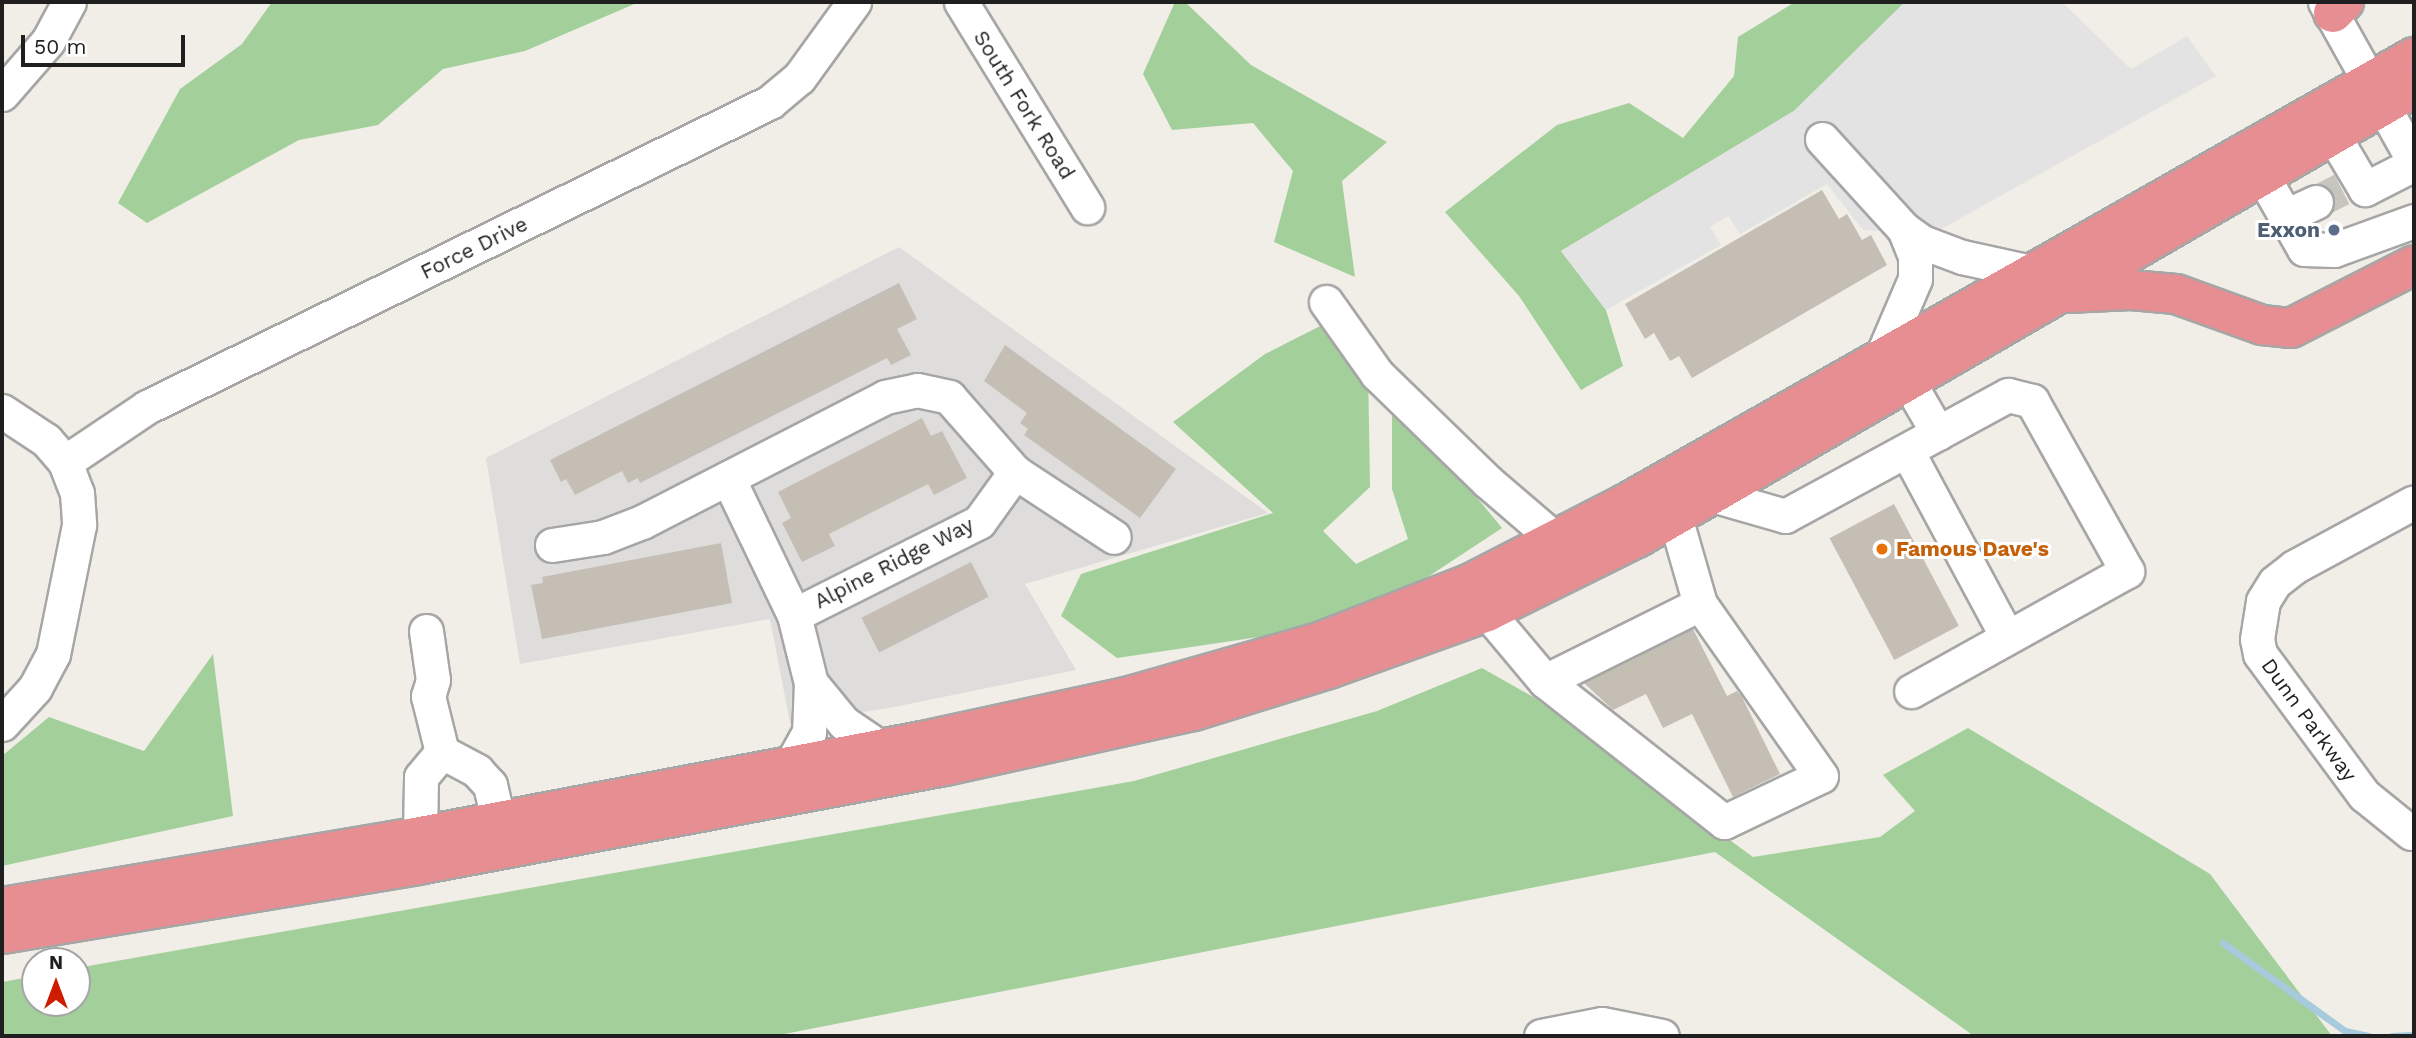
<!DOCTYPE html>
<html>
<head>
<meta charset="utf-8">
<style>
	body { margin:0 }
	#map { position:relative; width:2416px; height:1038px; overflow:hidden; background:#f0eee6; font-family:"Work Sans",sans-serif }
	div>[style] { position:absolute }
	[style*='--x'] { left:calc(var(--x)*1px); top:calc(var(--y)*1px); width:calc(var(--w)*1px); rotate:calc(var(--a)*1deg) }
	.residential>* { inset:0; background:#dedddc }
	.forest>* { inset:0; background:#a3cf9b }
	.parking>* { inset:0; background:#e3e3e3 }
	.stream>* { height:7px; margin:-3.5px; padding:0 3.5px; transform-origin:3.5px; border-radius:3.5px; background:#a7cadd }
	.building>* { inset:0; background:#c5beb5; transform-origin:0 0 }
	.minor-tunnel>* { height:33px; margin-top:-16.5px; transform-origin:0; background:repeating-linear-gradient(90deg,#c6c5be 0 33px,transparent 0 50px) }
	.roads { filter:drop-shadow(2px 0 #a6a6a6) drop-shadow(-2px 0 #a6a6a6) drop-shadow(0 2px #a6a6a6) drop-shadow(0 -2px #a6a6a6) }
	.minor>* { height:33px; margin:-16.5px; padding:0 16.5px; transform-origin:16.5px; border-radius:16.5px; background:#fff }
	.highway>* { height:38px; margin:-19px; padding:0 19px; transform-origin:19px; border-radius:19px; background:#e78e93 }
	.dots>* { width:19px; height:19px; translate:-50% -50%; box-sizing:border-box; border:4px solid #fff; border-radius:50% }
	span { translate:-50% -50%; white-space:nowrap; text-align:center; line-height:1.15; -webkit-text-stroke:6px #fff; paint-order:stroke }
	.street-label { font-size:21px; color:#1f1f1f }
	.service-label { font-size:21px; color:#4e5e75; font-weight:700 }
	.right { translate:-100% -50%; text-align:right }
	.food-label { font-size:21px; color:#c56008; font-weight:700 }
	.left { translate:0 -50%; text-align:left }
	.frame { position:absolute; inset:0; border:4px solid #1f1f1f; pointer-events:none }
	.north { position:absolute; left:21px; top:947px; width:70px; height:70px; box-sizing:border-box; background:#fff; border:2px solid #a5a5a5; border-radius:50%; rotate:0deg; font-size:19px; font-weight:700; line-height:28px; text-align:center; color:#1f1f1f }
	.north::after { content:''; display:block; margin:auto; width:24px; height:32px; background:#ce1c01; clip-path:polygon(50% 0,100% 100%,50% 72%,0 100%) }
	.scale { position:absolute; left:21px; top:35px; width:164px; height:32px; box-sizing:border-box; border:4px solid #1f1f1f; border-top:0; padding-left:9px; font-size:21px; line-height:24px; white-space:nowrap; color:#1f1f1f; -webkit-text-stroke:5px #fff; paint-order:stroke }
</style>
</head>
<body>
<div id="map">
	<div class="residential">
		<div style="clip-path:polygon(899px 247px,1268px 513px,1025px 584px,1076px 670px,889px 708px,790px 723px,770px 619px,520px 664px,486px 458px)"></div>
	</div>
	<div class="forest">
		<div style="clip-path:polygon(272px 2px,639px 2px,525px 51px,443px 69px,378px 125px,299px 140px,147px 223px,118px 203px,180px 89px,242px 44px)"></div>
		<div style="clip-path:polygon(1175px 2px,1185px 2px,1251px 65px,1387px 142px,1342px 181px,1355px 277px,1274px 242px,1293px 171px,1253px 123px,1172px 130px,1143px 74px)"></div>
		<div style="clip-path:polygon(1795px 2px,1905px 2px,1794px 111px,1561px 251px,1606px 310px,1623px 366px,1581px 390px,1519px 296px,1445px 212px,1557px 125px,1629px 103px,1683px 138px,1734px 76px,1738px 37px)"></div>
		<div style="clip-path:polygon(1332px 320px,1368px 367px,1370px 487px,1323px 531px,1356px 564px,1408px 539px,1392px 489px,1392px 395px,1502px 528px,1414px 586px,1278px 634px,1117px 658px,1061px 616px,1081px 574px,1273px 513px,1173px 422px,1265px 354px)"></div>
		<div style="clip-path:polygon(213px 654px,233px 816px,2px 866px,2px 756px,49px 717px,144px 751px)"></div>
		<div style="clip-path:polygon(1482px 668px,1535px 698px,1753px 857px,1880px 837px,1915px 811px,1883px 775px,1968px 728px,2210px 874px,2332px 1036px,1974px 1036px,1715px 852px,774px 1036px,2px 1036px,2px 982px,35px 976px,35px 1003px,77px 1003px,77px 968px,1134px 781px,1377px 711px)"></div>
	</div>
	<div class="parking">
		<div style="clip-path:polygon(1905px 2px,2062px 2px,2131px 69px,2187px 36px,2216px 76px,1934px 233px,1863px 230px,1827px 184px,1740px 234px,1728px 216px,1710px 227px,1721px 245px,1606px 310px,1561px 251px,1794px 111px)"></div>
	</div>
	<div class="stream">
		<div style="--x:2223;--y:943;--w:150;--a:35.8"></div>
		<div style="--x:2345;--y:1031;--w:25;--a:12"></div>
		<div style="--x:2392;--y:1036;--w:22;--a:-3"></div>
	</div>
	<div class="building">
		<div style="clip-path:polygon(1822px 190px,1839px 219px,1847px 214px,1862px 240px,1871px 235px,1887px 265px,1692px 378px,1679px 356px,1670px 361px,1654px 333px,1645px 339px,1625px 304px)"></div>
		<div style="clip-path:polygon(899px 283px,917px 319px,897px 329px,911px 355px,891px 365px,887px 358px,640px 483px,638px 478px,628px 483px,622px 471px,575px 495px,566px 479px,561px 482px,550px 460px)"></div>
		<div style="clip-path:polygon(1005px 345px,1176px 469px,1140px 518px,1024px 435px,1028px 429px,1020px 423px,1027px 413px,984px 381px)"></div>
		<div style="clip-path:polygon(922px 418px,931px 436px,942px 431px,967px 478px,934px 495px,928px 484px,829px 534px,835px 546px,802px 562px,782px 523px,791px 518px,778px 492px)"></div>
		<div style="left:1894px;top:504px;width:138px;height:73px;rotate:62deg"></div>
		<div style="clip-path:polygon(721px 543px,732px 603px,542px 639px,531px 585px,543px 583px,542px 577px)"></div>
		<div style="left:971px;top:562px;width:39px;height:123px;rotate:63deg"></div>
		<div style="clip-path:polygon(1693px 629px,1727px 696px,1737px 691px,1742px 697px,1780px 774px,1733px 797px,1692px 714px,1663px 728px,1646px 694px,1613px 710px,1584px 683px)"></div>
	</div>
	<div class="minor-tunnel">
		<div style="--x:2316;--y:202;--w:29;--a:-27"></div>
	</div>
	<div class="roads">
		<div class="minor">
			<div style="--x:961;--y:2;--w:241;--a:58.4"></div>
			<div style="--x:2325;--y:2;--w:182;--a:60.8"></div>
			<div style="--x:2;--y:94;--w:70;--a:-49"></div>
			<div style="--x:48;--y:41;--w:44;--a:-61.7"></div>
			<div style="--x:2333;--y:135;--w:63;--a:59.3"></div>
			<div style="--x:2365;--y:189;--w:55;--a:-27"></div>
			<div style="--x:1822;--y:139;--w:122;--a:47.7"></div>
			<div style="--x:1904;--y:229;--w:22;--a:36"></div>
			<div style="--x:1922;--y:242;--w:43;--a:20.6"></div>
			<div style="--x:1962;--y:257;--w:76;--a:12.2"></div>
			<div style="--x:2262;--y:175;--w:85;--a:60.4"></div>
			<div style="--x:2304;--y:249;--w:30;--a:2"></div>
			<div style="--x:2334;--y:250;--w:85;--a:-19.9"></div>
			<div style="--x:2286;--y:216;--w:33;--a:-25"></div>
			<div style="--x:1326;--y:302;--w:88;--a:54.7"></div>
			<div style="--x:1377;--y:374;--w:153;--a:44.2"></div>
			<div style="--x:1487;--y:481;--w:92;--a:40.6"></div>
			<div style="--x:1879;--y:363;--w:91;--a:-66.8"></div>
			<div style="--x:1915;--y:279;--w:23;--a:-90"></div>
			<div style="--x:1915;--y:256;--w:29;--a:-112"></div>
			<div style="--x:1909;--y:383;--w:58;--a:59.9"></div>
			<div style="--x:2;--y:411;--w:53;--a:33.4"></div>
			<div style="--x:46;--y:440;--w:29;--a:49"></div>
			<div style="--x:65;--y:462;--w:33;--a:69"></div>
			<div style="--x:77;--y:493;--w:32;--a:86"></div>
			<div style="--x:79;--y:525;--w:132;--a:101.4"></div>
			<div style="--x:53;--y:654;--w:38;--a:118"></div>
			<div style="--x:35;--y:688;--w:49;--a:132.5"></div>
			<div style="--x:1907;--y:451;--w:209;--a:61.7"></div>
			<div style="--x:65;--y:462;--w:99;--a:-33.9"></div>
			<div style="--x:147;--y:407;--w:694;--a:-26.08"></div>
			<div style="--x:770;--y:102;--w:38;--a:-40"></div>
			<div style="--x:799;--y:78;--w:94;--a:-54.1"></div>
			<div style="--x:728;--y:478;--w:152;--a:64.3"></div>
			<div style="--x:794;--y:615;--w:70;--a:76"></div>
			<div style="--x:811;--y:683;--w:49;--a:92.3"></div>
			<div style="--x:809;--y:732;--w:39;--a:119"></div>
			<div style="--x:1712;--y:495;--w:76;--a:16"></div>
			<div style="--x:1785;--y:516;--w:254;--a:-28.5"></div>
			<div style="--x:2008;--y:395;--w:25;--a:14"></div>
			<div style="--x:2032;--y:401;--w:195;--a:60.8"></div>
			<div style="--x:2127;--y:571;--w:247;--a:150.9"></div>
			<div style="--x:552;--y:545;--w:52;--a:-8.9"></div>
			<div style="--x:603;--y:537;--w:42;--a:-21"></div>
			<div style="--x:642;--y:522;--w:273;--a:-27.2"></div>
			<div style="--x:885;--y:397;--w:33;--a:-12"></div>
			<div style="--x:917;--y:390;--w:33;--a:12"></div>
			<div style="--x:949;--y:397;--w:100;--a:48.7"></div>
			<div style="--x:1015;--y:472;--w:118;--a:33.3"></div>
			<div style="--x:1487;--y:612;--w:90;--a:50"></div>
			<div style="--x:1545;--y:681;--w:173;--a:-26.4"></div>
			<div style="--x:794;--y:615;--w:207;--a:-26.7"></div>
			<div style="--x:979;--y:522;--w:62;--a:-54.2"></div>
			<div style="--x:426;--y:631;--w:49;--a:81.9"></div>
			<div style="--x:433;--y:680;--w:17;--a:107"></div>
			<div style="--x:428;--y:696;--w:58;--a:76"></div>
			<div style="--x:442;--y:752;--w:40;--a:28"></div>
			<div style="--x:477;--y:771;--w:19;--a:47"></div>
			<div style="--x:490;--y:785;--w:37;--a:77"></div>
			<div style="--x:1545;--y:681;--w:228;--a:38.2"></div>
			<div style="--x:1724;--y:822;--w:107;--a:-25.4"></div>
			<div style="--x:1821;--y:776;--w:210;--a:-125.1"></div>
			<div style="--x:1700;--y:604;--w:91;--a:-106"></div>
			<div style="--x:811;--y:683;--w:52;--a:50.5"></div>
			<div style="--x:844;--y:723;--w:45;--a:34"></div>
			<div style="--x:2411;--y:833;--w:60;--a:-141"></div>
			<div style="--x:2364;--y:795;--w:175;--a:-126.4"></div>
			<div style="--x:2260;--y:654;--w:15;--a:-101"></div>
			<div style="--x:2257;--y:639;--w:38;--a:-81"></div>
			<div style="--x:2263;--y:601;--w:22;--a:-58"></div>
			<div style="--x:2275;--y:582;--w:24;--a:-38"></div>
			<div style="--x:2294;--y:567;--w:136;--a:-28.4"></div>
			<div style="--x:420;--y:836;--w:59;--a:-89"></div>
			<div style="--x:421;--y:777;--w:33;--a:-50"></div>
			<div style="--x:1541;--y:1036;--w:62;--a:-11.1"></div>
			<div style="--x:1602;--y:1024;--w:61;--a:11.3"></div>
		</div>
		<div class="highway">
			<div style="--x:2333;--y:13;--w:16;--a:-45"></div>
			<div style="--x:2067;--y:293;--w:64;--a:-2.7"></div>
			<div style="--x:2131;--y:290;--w:45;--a:5.1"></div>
			<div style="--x:2176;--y:294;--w:91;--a:19.8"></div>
			<div style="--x:2262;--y:325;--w:29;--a:6"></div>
			<div style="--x:2291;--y:328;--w:138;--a:-27.1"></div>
			<div style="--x:2;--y:907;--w:414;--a:-9.6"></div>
			<div style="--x:410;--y:838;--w:526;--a:-10.73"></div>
			<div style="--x:927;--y:740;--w:204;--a:-12.2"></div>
			<div style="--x:1126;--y:697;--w:201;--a:-15.9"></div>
			<div style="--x:1319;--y:642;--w:163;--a:-21.2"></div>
			<div style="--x:1471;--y:583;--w:171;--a:-27.2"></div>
			<div style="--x:1623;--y:505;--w:909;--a:-29.53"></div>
			<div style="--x:2;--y:934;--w:422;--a:-9.4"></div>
			<div style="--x:418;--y:865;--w:536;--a:-10.64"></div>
			<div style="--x:945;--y:766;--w:255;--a:-12.5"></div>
			<div style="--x:1194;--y:711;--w:141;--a:-17.3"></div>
			<div style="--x:1329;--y:669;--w:168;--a:-19.8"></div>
			<div style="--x:1487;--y:612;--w:167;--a:-26.3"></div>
			<div style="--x:1637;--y:538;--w:898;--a:-30.08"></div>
		</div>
	</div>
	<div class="dots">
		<div style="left:2334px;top:230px;background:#5c6f8a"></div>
		<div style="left:1882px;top:549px;background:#e8710a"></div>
	</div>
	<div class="street-label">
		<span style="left:1024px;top:105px;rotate:58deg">South Fork Road</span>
		<span style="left:474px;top:248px;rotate:-26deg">Force Drive</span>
		<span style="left:894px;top:563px;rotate:-27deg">Alpine Ridge Way</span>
		<span style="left:2309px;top:720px;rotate:54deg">Dunn Parkway</span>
	</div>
	<div class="service-label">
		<span class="right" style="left:2320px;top:230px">Exxon</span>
	</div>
	<div class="food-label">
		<span class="left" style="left:1896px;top:549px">Famous Dave's</span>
	</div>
	<div class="frame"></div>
	<div class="north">N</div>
	<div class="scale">50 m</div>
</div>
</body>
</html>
